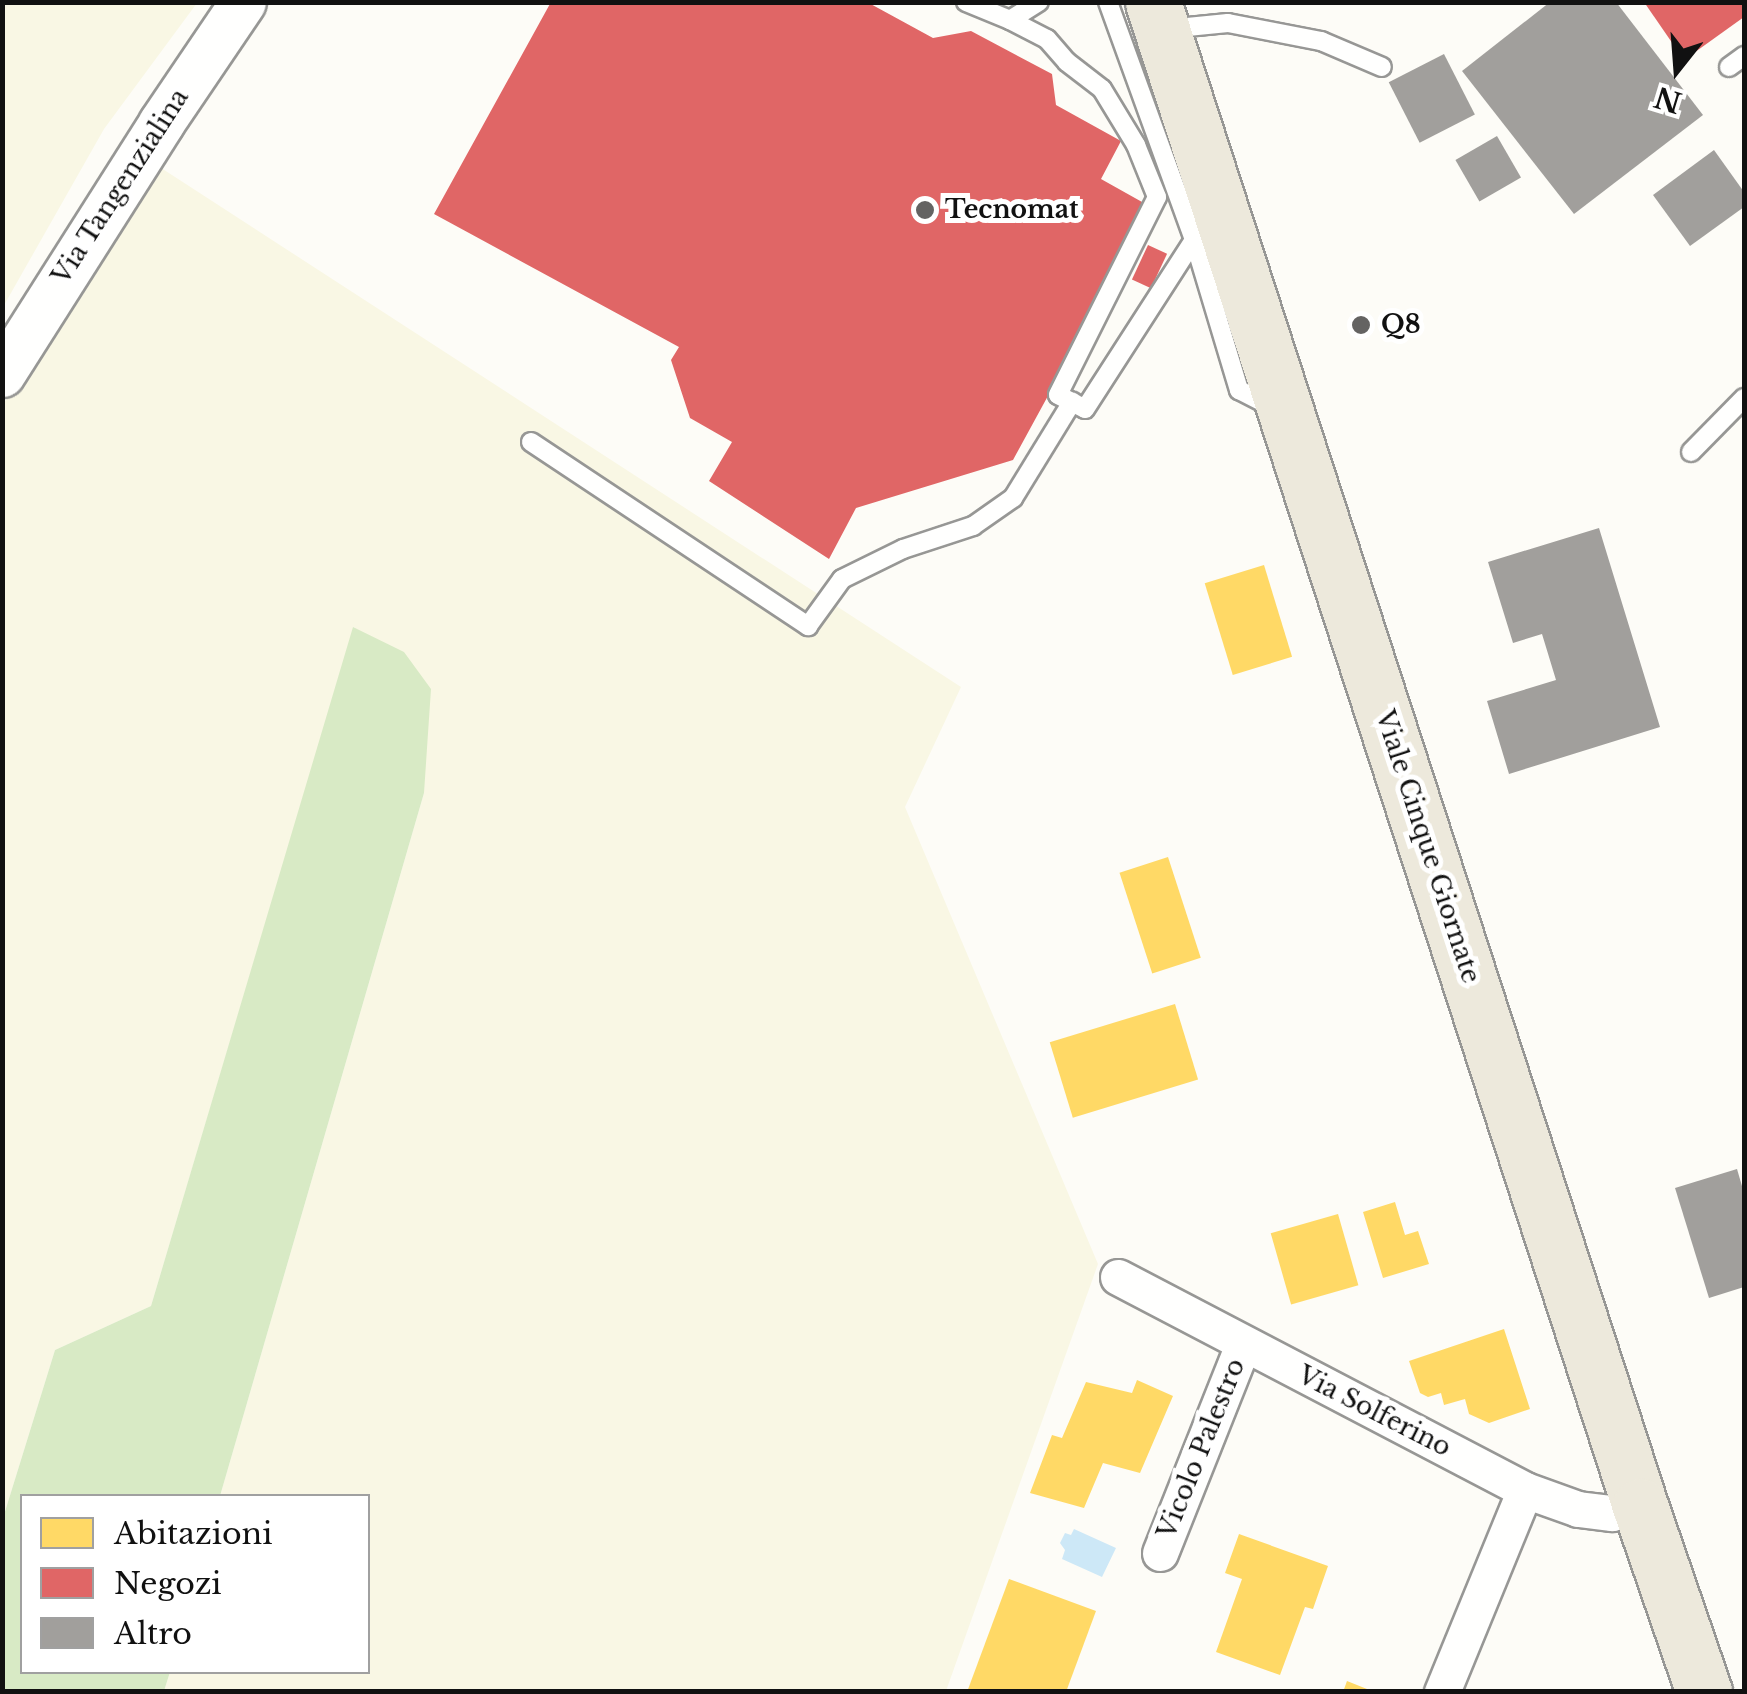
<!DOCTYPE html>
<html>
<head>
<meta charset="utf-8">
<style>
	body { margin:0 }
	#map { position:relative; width:1747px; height:1694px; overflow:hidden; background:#fdfcf7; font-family:"Libre Baskerville",serif }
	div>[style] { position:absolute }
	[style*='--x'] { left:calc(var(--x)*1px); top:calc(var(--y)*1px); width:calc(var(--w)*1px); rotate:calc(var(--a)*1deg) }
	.farmland>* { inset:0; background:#f9f7e4 }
	.forest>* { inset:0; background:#d8eac5 }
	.water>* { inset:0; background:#cde8f7 }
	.homes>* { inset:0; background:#ffd966; transform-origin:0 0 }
	.shops>* { inset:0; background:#e06666; transform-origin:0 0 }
	.building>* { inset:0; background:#a19f9c; transform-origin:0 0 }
	.roads { filter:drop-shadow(2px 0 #979795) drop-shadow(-2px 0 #979795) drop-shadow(0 2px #979795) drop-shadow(0 -2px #979795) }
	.service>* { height:18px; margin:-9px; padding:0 9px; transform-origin:9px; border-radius:9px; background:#fffffe }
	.minor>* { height:35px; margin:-17.5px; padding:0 17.5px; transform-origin:17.5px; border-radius:17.5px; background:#fffffe }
	.tertiary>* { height:45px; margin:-22.5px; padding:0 22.5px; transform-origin:22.5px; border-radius:22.5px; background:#fffffe }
	.primary>* { height:55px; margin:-27.5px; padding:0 27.5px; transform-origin:27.5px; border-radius:27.5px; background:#ede9dc }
	.dots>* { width:28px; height:28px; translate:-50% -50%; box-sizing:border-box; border:5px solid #fff; border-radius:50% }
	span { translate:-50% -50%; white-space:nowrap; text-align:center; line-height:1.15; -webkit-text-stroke:10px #fff; paint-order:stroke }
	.street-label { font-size:25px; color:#111 }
	.poi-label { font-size:25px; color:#111; font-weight:700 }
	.left { translate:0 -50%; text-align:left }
	.frame { position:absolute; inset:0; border:5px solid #111; pointer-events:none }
	.legend { position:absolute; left:20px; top:1494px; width:350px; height:180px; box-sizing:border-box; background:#fff; border:2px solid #a0a0a0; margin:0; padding:12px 18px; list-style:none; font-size:30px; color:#111 }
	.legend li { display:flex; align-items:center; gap:20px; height:50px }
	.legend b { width:50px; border:2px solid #a0a0a0 }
	.north { position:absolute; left:1627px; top:20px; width:100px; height:100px; -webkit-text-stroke:8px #fff; paint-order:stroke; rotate:197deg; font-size:28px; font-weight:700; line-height:40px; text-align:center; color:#111 }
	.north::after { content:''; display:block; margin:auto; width:35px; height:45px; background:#111; clip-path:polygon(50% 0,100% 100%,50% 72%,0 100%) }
</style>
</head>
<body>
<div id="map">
	<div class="farmland">
		<div style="clip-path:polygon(3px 2px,197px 3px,104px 129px,3px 307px)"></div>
		<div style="clip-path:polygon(155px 164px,961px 687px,905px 807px,1098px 1264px,946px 1691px,164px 1691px,170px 1672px,368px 1672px,368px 1496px,220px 1496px,424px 793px,354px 627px,151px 1306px,55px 1350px,3px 1518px,3px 405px,66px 294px)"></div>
	</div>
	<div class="forest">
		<div style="clip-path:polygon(353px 627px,404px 652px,431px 689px,424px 793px,220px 1496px,22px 1496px,22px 1672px,170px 1672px,164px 1691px,3px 1691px,3px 1518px,55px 1350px,151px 1306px)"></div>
	</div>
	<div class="water">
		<div style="clip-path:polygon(1074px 1529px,1116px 1548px,1102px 1577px,1062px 1559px,1065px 1550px,1060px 1543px,1065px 1533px,1071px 1535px)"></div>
	</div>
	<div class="homes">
		<div style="left:1264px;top:565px;width:96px;height:62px;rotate:73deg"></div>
		<div style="left:1168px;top:857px;width:106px;height:51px;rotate:72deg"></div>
		<div style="left:1175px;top:1004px;width:79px;height:131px;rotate:73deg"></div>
		<div style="clip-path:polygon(1395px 1202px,1405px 1235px,1418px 1231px,1429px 1264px,1383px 1278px,1363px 1212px)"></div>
		<div style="left:1338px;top:1214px;width:74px;height:70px;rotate:74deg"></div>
		<div style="clip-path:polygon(1504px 1329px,1530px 1409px,1489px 1423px,1469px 1414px,1465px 1399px,1444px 1405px,1441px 1393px,1428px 1397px,1420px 1393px,1409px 1361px)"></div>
		<div style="clip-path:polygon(1137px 1380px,1173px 1396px,1140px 1473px,1103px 1463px,1084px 1508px,1030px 1493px,1052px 1435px,1062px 1438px,1086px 1382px,1132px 1393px)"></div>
		<div style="clip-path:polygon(1239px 1534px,1328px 1566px,1313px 1609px,1305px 1607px,1280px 1675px,1216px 1652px,1242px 1579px,1225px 1573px)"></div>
		<div style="clip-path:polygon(1009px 1579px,1096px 1611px,1066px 1692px,967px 1692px)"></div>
		<div style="clip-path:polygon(1347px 1681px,1372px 1691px,1372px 1692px,1343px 1692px)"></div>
	</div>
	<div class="shops">
		<div style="clip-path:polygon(551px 2px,867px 2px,933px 38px,971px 31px,1052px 74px,1056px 105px,1121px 141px,1101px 179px,1151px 207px,1013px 460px,856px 508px,829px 559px,709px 481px,732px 442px,690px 418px,671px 360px,679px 347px,434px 214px)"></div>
		<div style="clip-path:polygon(1644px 2px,1744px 2px,1744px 17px,1684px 60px)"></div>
		<div style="left:1148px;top:245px;width:21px;height:38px;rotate:25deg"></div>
	</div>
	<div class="building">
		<div style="clip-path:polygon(1550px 2px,1616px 2px,1703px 115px,1574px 214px,1462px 71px)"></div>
		<div style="left:1444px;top:54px;width:68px;height:62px;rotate:63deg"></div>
		<div style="left:1497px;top:136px;width:48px;height:48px;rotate:60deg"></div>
		<div style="clip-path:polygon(1714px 150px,1744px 192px,1744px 207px,1690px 246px,1653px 195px)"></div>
		<div style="clip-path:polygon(1599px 528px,1660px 727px,1509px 774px,1487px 701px,1556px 680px,1542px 634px,1513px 643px,1488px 562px)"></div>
		<div style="clip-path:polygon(1737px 1169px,1744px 1193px,1744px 1287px,1709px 1298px,1675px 1188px)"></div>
	</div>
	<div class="roads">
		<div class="service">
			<div style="--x:966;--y:2;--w:48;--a:22.2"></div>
			<div style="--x:1010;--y:20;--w:34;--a:-32"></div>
			<div style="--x:1108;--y:2;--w:253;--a:70.1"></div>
			<div style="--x:1194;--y:240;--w:157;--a:73.3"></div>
			<div style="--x:1239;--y:390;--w:35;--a:27"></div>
			<div style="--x:1010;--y:20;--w:42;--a:27.2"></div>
			<div style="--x:1047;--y:39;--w:30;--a:49"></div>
			<div style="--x:1067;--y:62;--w:44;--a:37.6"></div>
			<div style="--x:1102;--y:89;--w:66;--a:58.7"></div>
			<div style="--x:1136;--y:145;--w:56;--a:68"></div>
			<div style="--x:1157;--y:197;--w:221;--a:116.6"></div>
			<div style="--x:1058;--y:395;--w:30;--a:27"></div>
			<div style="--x:1085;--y:409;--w:201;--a:-57.2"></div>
			<div style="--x:1167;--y:29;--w:61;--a:-5.6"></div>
			<div style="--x:1228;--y:23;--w:95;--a:11"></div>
			<div style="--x:1321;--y:41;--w:66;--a:23.1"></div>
			<div style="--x:1729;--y:67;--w:19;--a:-36"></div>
			<div style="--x:531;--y:442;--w:333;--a:33.6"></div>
			<div style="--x:808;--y:626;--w:58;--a:-54.1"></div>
			<div style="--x:842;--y:579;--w:68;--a:-26.2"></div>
			<div style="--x:903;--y:549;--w:74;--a:-18.2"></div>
			<div style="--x:973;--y:526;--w:49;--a:-35"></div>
			<div style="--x:1013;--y:498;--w:113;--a:-58.4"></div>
			<div style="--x:1691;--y:452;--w:76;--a:-45.5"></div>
		</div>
		<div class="minor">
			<div style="--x:1118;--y:1277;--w:459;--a:27.6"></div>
			<div style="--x:1525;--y:1490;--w:56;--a:19.7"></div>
			<div style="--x:1578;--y:1509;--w:34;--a:7"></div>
			<div style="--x:1612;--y:1513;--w:29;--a:-14"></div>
			<div style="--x:1160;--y:1553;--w:225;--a:-68.3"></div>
			<div style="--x:1442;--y:1692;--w:218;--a:-67.7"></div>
		</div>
		<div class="tertiary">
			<div style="--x:2;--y:374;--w:297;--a:-57.6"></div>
			<div style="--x:161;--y:123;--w:146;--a:-55.9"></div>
		</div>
		<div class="primary">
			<div style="--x:1153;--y:2;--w:1581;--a:72.06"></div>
			<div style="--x:1640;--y:1506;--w:197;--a:71"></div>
		</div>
	</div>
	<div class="dots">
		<div style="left:925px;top:210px;background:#646362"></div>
		<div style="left:1361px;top:325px;background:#646362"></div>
	</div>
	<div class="street-label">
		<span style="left:121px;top:187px;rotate:-57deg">Via Tangenzialina</span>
		<span style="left:1427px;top:847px;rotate:72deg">Viale Cinque Giornate</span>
		<span style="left:1374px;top:1412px;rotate:27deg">Via Solferino</span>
		<span style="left:1202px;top:1449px;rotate:-68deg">Vicolo Palestro</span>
	</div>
	<div class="poi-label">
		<span class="left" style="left:945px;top:210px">Tecnomat</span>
		<span class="left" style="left:1381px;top:325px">Q8</span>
	</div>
	<div class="frame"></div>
	<ul class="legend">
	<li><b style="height:28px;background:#ffd966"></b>Abitazioni</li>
	<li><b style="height:28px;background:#e06666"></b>Negozi</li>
	<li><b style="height:28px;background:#a19f9c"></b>Altro</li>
	</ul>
	<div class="north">N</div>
</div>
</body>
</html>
